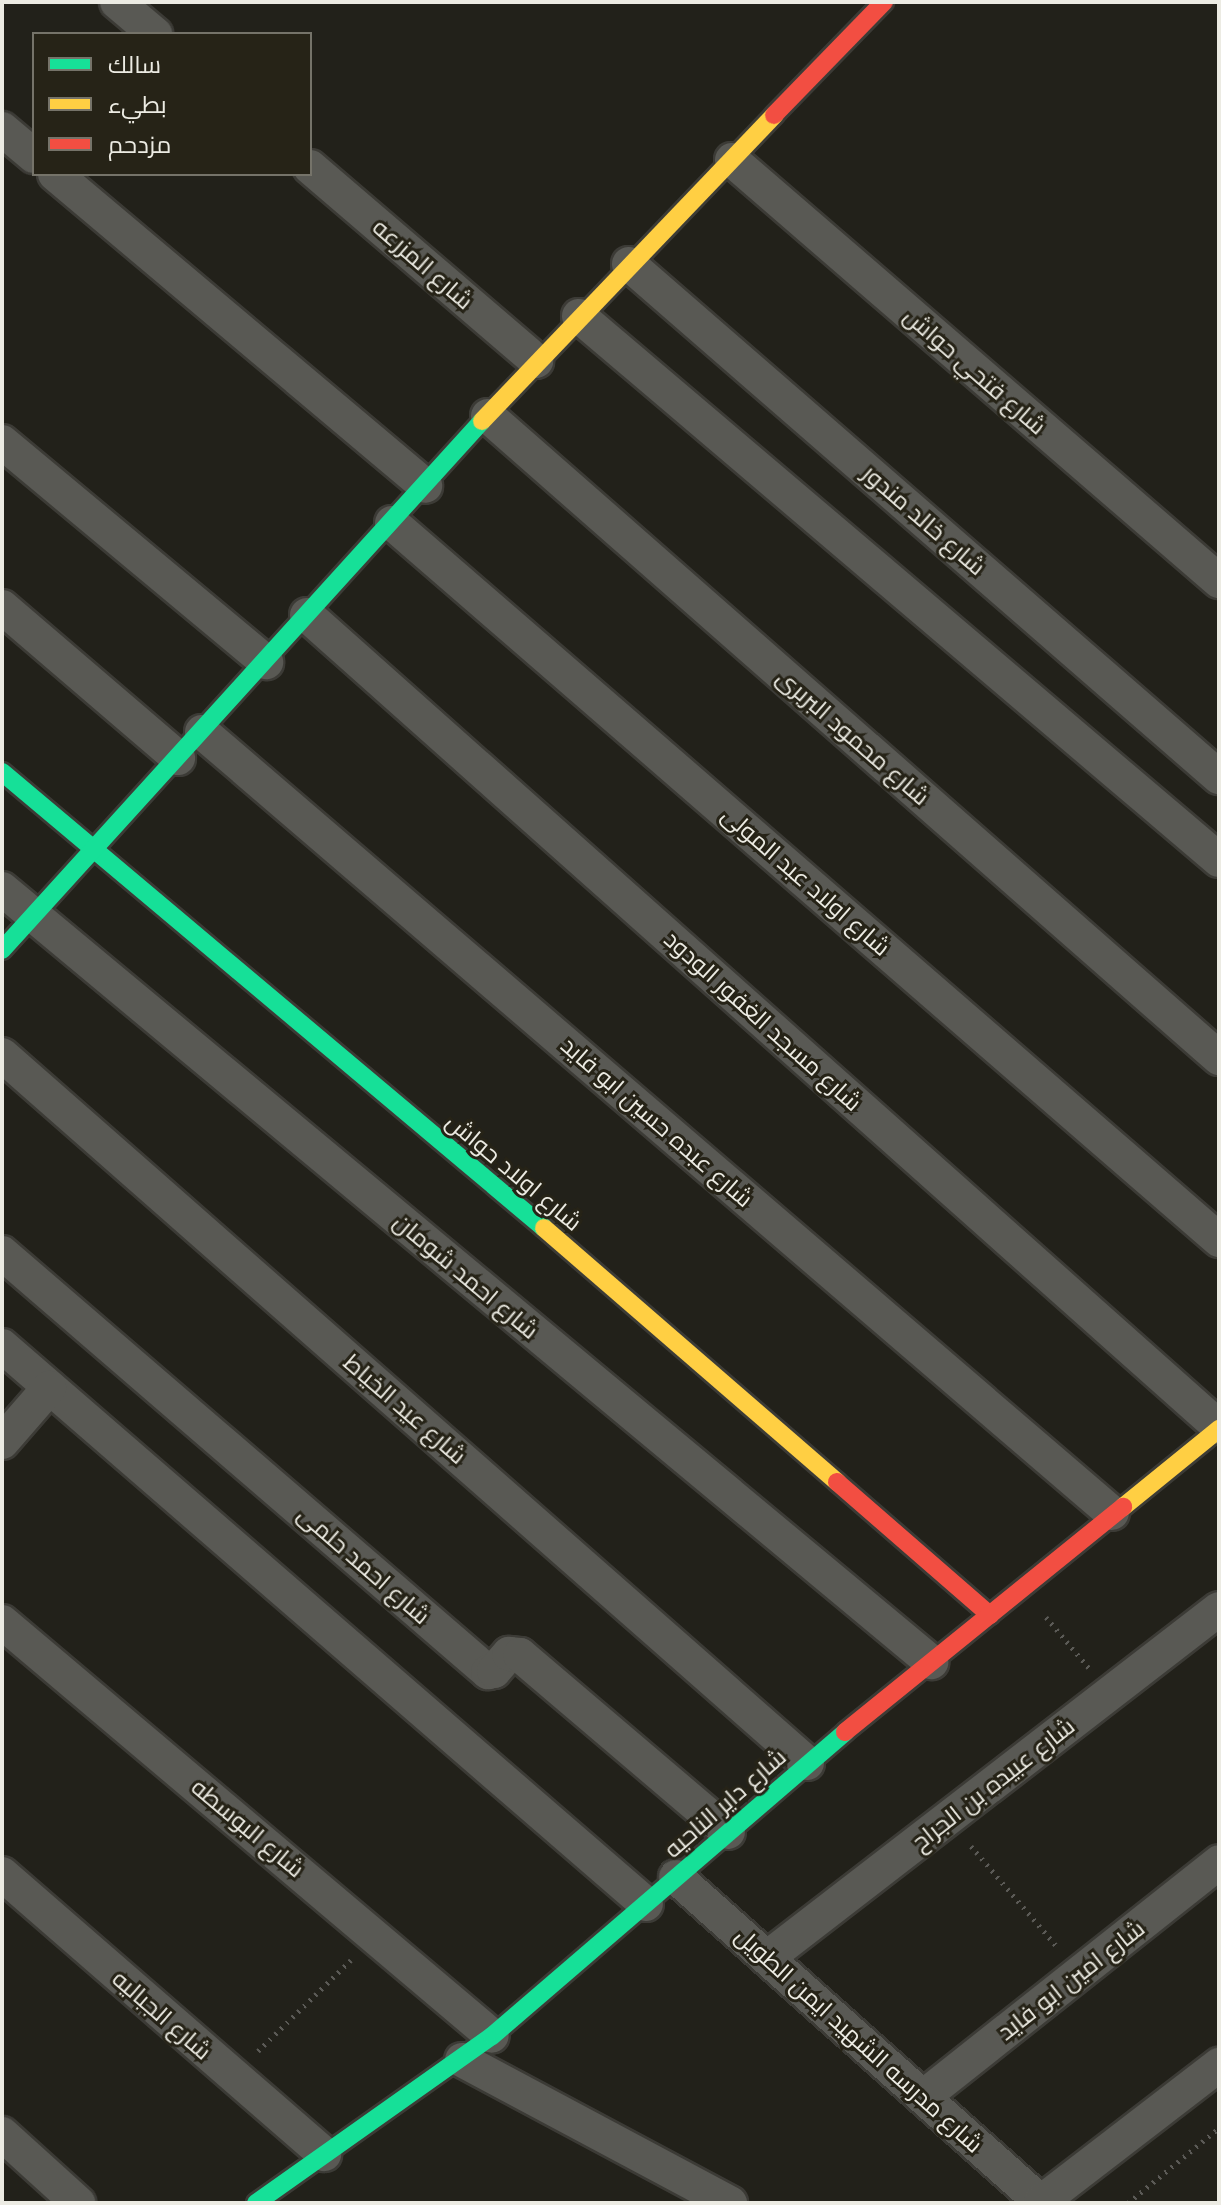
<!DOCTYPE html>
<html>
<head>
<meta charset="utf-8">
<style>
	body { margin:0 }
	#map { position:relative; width:1221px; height:2205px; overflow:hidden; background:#22211a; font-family:Mulish,Cairo,sans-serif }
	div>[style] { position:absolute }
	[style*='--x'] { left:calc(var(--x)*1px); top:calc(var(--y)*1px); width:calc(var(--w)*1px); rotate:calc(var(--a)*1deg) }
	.path>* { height:5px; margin-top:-2.5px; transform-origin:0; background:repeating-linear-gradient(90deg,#5b5a56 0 2px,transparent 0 8px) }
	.roads { filter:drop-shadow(2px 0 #3c3b36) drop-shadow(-2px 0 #3c3b36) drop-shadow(0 2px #3c3b36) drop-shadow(0 -2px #3c3b36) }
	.street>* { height:34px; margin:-17px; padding:0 17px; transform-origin:17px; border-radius:17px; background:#595954 }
	.fast>* { height:18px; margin:-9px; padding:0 9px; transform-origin:9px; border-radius:9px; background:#16e098 }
	.slow>* { height:18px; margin:-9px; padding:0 9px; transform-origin:9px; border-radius:9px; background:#ffcf43 }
	.jam>* { height:18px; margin:-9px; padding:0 9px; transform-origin:9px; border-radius:9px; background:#f24e42 }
	span { translate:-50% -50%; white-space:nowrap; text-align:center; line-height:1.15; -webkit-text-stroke:6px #262317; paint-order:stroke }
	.street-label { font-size:24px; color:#ecebe3 }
	.frame { position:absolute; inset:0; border:4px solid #ecebe3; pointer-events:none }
	.legend { position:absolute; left:32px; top:32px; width:280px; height:144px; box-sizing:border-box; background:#262317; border:2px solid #757369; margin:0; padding:10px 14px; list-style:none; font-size:24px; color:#ecebe3 }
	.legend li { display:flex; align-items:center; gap:16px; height:40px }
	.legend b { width:40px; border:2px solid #757369 }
</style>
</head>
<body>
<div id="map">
	<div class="path">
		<div style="--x:1046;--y:1617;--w:67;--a:49.9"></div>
		<div style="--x:971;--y:1846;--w:134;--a:49.5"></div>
		<div style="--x:258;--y:2051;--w:130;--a:-44.4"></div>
		<div style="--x:1128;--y:2203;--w:118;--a:-39.5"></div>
	</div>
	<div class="roads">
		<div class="street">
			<div style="--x:117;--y:2;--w:50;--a:40.1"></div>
			<div style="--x:2;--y:129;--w:42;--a:40.2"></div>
			<div style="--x:732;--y:160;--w:644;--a:40.84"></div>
			<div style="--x:310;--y:167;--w:298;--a:40.6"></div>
			<div style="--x:55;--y:174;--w:484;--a:40.1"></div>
			<div style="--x:629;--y:264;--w:782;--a:41.01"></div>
			<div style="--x:579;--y:316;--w:840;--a:40.36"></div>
			<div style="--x:488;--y:416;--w:973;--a:41.29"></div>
			<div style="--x:2;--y:442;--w:344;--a:39.8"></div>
			<div style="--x:392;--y:523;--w:1095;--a:40.92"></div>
			<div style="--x:2;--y:607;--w:232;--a:40.6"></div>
			<div style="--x:307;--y:615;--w:1221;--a:41.68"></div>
			<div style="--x:202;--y:732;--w:1199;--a:40.64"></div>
			<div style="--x:2;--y:889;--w:1209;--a:39.76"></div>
			<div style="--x:2;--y:1055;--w:1072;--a:41.33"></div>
			<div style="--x:2;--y:1253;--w:642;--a:40.77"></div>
			<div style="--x:488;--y:1672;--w:6;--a:-9"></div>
			<div style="--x:494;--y:1671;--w:23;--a:-49"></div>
			<div style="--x:509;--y:1654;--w:11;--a:5"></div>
			<div style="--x:520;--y:1655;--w:273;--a:40.4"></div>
			<div style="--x:2;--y:1346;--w:852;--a:40.91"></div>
			<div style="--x:2;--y:1442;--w:72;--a:-49"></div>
			<div style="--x:2;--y:1622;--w:641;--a:40.19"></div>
			<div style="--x:2;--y:1874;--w:427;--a:41"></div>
			<div style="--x:676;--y:1877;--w:490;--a:41.7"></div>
			<div style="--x:767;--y:1958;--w:571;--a:-37.67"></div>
			<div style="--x:462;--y:2060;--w:304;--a:28.1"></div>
			<div style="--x:923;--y:2097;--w:378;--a:-38.4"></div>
			<div style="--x:2;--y:2134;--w:103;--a:42.2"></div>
			<div style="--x:1041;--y:2202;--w:225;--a:-37.6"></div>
		</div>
		<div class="fast">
			<div style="--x:2;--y:772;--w:708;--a:40.07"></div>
			<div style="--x:2;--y:950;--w:714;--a:-47.78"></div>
			<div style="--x:256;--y:2203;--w:289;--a:-35.3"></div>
			<div style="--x:492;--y:2036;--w:466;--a:-40.7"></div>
		</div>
		<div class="slow">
			<div style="--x:482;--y:421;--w:423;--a:-46.3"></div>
			<div style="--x:544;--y:1228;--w:388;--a:40.9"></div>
			<div style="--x:1123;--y:1507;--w:124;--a:-39.1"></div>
		</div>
		<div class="jam">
			<div style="--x:774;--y:115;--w:158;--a:-45.8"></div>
			<div style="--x:837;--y:1482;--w:203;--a:41"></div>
			<div style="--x:845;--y:1732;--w:358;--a:-39"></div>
		</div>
	</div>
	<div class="street-label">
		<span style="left:423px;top:264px;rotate:41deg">شارع المزرعه</span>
		<span style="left:975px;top:371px;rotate:41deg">شارع فتحي حواش</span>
		<span style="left:924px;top:520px;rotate:41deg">شارع خالد مندور</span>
		<span style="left:853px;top:737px;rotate:41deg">شارع محمود البربرى</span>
		<span style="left:806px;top:881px;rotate:41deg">شارع اولاد عبد المولى</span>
		<span style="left:763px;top:1021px;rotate:42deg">شارع مسجد الغفور الودود</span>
		<span style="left:657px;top:1122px;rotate:41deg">شارع عبده حسين ابو فايد</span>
		<span style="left:514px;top:1172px;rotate:40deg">شارع اولاد حواش</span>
		<span style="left:466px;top:1276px;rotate:40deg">شارع احمد شومان</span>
		<span style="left:405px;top:1409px;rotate:41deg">شارع عيد الخياط</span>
		<span style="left:364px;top:1565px;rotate:41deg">شارع احمد حلمى</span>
		<span style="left:993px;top:1784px;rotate:-38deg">شارع عبيده بن الجراح</span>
		<span style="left:725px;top:1803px;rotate:-41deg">شارع داير الناحيه</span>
		<span style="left:248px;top:1828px;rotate:40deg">شارع البوسطه</span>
		<span style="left:1071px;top:1980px;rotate:-38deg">شارع امين ابو فايد</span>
		<span style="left:162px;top:2015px;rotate:41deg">شارع الجباليه</span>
		<span style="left:859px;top:2040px;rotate:42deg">شارع مدرسه الشهيد ايمن الطويل</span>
	</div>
	<div class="frame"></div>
	<ul class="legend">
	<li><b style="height:10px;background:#16e098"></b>سالك</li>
	<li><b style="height:10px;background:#ffcf43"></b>بطيء</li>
	<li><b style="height:10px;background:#f24e42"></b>مزدحم</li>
	</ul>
</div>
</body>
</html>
